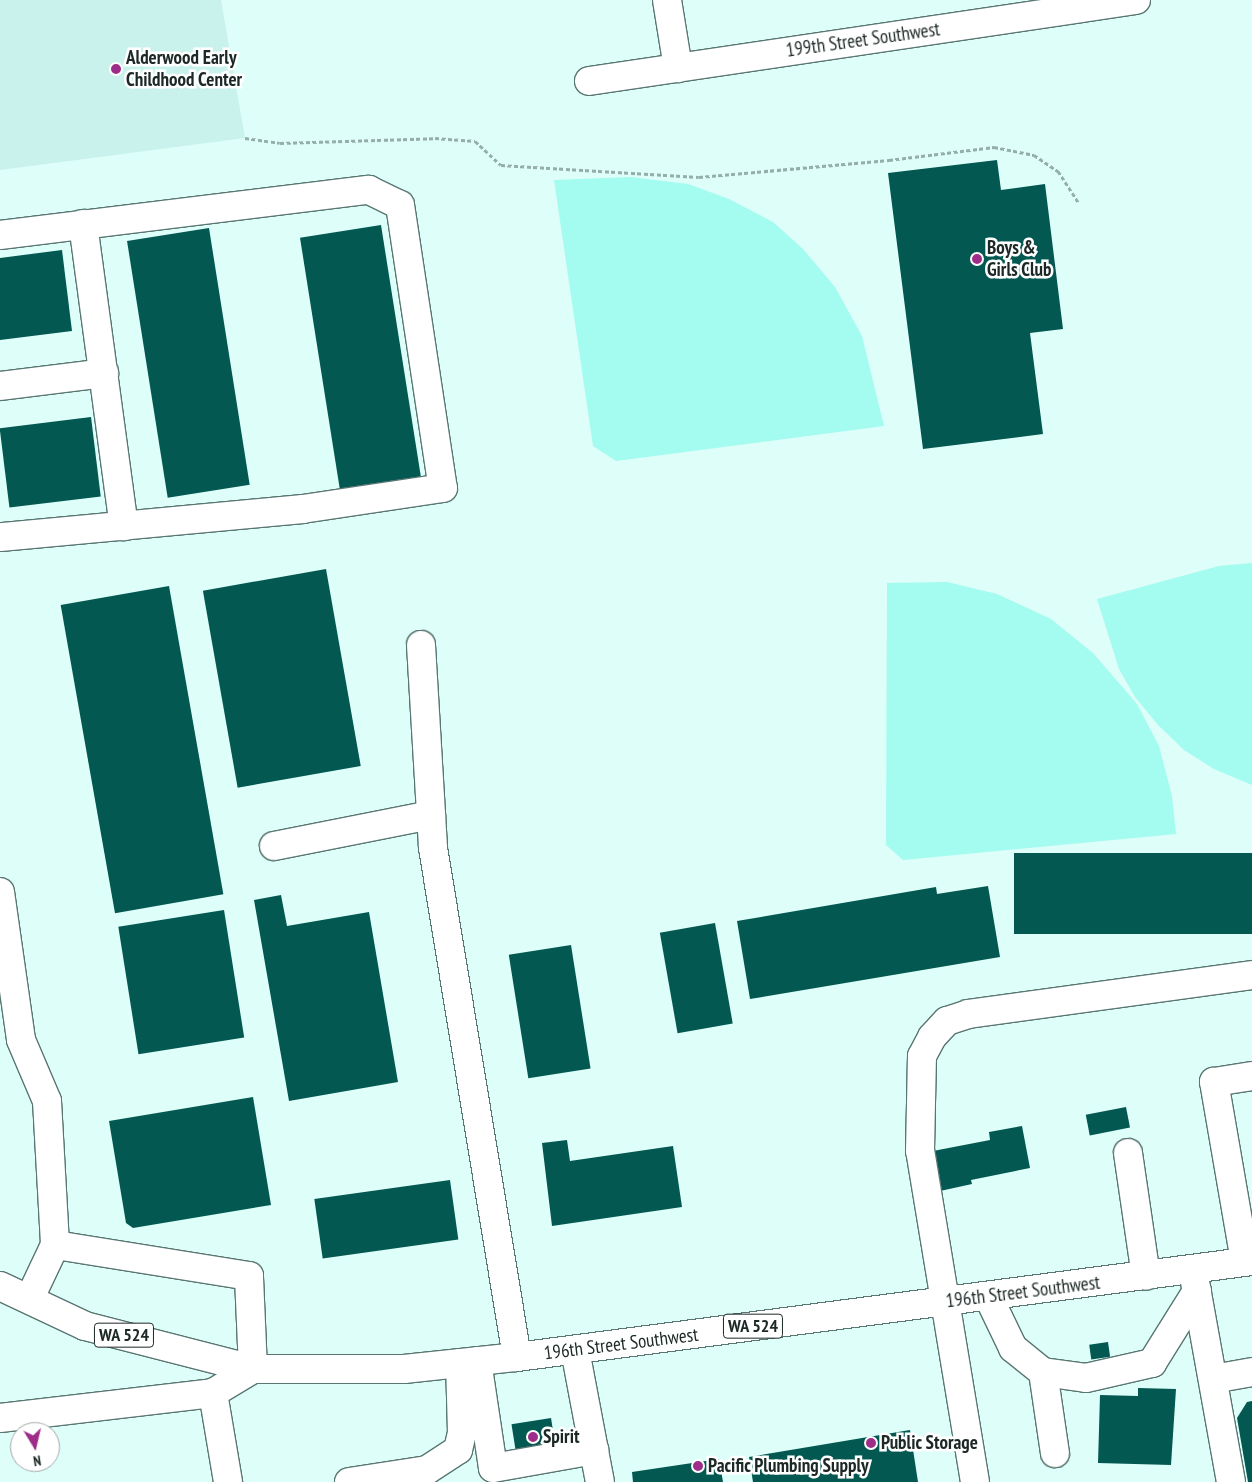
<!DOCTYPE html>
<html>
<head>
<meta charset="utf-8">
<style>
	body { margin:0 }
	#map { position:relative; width:1252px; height:1482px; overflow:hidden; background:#defef9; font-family:"PT Sans Narrow",sans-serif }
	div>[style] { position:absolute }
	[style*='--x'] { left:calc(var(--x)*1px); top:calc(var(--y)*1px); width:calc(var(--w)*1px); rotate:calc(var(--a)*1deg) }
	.built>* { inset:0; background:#c9f2ec }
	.green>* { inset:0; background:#a4fbf0 }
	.building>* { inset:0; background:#035851; transform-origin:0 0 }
	.path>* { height:3px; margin-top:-1.5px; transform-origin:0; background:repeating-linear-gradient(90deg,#95aeaa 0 4px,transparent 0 6.5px) }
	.roads { filter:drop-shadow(1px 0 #597672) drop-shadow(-1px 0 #597672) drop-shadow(0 1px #597672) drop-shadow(0 -1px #597672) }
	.minor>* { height:28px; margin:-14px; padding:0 14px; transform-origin:14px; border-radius:14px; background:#fff }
	.major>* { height:28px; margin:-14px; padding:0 14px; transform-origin:14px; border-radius:14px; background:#fff }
	.dots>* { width:14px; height:14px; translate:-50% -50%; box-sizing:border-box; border:2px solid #fff; border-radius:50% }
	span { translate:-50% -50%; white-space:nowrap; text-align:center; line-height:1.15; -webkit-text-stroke:5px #fff; paint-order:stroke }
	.shield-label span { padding:1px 4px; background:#fff; border:1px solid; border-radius:4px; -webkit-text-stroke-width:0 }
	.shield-label { font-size:18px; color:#1c2826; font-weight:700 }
	.street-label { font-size:19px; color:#1c2826 }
	.poi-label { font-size:19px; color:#1c2826; font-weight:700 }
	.left { translate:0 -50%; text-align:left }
	.north { position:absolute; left:10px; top:1422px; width:50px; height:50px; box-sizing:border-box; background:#fff; border:1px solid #a4a9a8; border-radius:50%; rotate:171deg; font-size:14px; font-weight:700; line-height:20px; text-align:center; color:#1c2826 }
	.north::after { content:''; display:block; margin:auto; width:18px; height:22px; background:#9e2d8a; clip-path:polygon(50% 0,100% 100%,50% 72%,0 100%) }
</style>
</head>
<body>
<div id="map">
	<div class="built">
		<div style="clip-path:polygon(0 0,221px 0,245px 138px,0 170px)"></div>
	</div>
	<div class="green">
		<div style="clip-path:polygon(631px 177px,688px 184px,729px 199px,773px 222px,803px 249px,835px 287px,862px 336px,884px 426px,616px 461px,593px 446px,554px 180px)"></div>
		<div style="clip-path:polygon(1252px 563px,1252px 785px,1214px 769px,1184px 750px,1158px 725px,1135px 697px,1119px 669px,1097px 599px,1219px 566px)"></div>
		<div style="clip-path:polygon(947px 582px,997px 594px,1051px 619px,1093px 653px,1137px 704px,1159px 746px,1172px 796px,1176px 834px,903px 860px,886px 845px,887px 583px)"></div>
	</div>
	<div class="building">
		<div style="clip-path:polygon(997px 160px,1001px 190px,1045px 184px,1063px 329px,1030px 333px,1043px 434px,923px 449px,888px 173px)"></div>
		<div style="left:381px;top:225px;width:258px;height:82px;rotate:81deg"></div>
		<div style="left:209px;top:228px;width:260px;height:83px;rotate:81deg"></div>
		<div style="clip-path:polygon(62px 250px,72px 331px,0 340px,0 258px)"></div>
		<div style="left:91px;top:417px;width:80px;height:92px;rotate:83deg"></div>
		<div style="left:326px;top:569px;width:200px;height:125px;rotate:80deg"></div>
		<div style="left:169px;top:586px;width:313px;height:110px;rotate:80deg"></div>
		<div style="left:1252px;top:853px;width:81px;height:238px;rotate:90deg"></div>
		<div style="clip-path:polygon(988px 886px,1000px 957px,750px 999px,737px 921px,936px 887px,937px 894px)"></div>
		<div style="clip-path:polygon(281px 895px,287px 926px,369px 912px,398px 1082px,289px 1101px,254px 900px)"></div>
		<div style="left:224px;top:910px;width:129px;height:107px;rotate:81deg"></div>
		<div style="left:715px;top:923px;width:102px;height:56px;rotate:80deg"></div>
		<div style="left:571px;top:945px;width:125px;height:63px;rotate:81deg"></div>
		<div style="clip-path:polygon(253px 1097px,271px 1205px,133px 1228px,126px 1223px,109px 1121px)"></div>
		<div style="left:1126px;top:1107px;width:21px;height:41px;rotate:79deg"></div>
		<div style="clip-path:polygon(1022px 1126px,1030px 1168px,971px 1180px,972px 1184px,940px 1191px,933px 1151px,990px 1140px,989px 1132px)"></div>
		<div style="clip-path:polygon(567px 1140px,570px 1161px,673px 1146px,682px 1207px,552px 1226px,542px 1143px)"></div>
		<div style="left:450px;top:1180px;width:60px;height:137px;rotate:82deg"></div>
		<div style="left:1108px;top:1342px;width:15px;height:19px;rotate:82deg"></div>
		<div style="clip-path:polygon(1138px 1388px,1176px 1389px,1171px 1465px,1098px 1463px,1100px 1395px,1138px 1396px)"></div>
		<div style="clip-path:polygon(1252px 1401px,1252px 1482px,1248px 1482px,1237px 1418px,1247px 1402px)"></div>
		<div style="left:551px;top:1418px;width:31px;height:40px;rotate:81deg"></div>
		<div style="clip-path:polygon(910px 1430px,918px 1482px,753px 1482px,749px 1457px)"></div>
		<div style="clip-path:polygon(719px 1459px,723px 1482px,633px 1482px,632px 1472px)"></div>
	</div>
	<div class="path">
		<div style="--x:245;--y:138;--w:35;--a:8"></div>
		<div style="--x:280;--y:143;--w:155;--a:-1.8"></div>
		<div style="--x:435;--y:138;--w:40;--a:4.3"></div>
		<div style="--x:475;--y:141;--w:35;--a:43"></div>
		<div style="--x:501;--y:165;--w:198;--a:3.5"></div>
		<div style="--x:699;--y:177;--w:191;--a:-5.1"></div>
		<div style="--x:889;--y:160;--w:106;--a:-7.1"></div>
		<div style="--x:994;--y:147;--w:41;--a:11.3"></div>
		<div style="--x:1034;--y:155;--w:29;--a:34"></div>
		<div style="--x:1058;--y:171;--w:37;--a:57"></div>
	</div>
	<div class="roads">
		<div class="minor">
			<div style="--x:667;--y:0;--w:69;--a:80.8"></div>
			<div style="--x:589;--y:81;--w:553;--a:-8.42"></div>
			<div style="--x:83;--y:224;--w:305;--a:82.3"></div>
			<div style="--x:0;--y:235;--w:372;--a:-7"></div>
			<div style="--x:369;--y:190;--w:34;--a:26"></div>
			<div style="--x:400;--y:205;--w:286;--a:81.4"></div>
			<div style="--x:443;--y:488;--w:142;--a:171.5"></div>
			<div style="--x:303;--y:509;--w:304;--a:174.7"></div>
			<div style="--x:0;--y:386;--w:105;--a:-7.1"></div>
			<div style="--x:421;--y:645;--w:203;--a:86.6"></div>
			<div style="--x:433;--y:848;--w:516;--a:80.63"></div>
			<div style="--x:274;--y:846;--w:160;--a:-11.2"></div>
			<div style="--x:0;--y:892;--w:149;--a:81.9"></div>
			<div style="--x:21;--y:1040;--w:66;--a:66.9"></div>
			<div style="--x:47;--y:1101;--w:144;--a:86.8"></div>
			<div style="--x:55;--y:1245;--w:59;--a:115.3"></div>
			<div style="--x:1128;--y:1153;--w:124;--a:81.7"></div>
			<div style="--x:1245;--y:1261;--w:182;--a:-99.8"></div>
			<div style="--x:1214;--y:1082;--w:38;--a:-9"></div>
			<div style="--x:1195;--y:1282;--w:203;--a:79.8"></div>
			<div style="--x:988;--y:1296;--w:58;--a:64.3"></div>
			<div style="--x:1013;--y:1348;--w:38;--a:39"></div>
			<div style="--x:1043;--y:1372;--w:43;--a:7.9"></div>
			<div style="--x:1086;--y:1378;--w:68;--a:-12.8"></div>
			<div style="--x:1152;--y:1363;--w:85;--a:-58"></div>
			<div style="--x:575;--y:1350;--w:134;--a:79.3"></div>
			<div style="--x:477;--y:1361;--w:108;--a:81.5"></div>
			<div style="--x:493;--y:1468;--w:103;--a:-10.1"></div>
			<div style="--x:1043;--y:1372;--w:82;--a:81.6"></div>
			<div style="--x:1213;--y:1379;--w:40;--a:-10"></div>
			<div style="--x:213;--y:1393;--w:90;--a:80.4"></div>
			<div style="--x:0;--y:1418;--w:214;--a:-6.7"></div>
			<div style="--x:213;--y:1393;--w:47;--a:-31"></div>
			<div style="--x:253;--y:1369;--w:93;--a:-92.5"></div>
			<div style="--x:249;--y:1276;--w:196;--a:-170.9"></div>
			<div style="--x:349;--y:1482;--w:79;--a:-8.7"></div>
			<div style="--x:427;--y:1470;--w:37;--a:-33"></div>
			<div style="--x:458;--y:1450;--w:17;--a:-77"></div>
			<div style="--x:462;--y:1433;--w:70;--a:-91.6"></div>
			<div style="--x:975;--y:1482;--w:336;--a:-99.4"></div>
			<div style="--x:920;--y:1151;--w:95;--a:-88.8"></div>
			<div style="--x:922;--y:1056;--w:21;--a:-62"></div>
			<div style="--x:932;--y:1037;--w:22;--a:-47"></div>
			<div style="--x:947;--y:1021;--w:22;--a:-18"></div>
			<div style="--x:968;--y:1014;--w:287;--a:-7.8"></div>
		</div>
		<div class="major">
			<div style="--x:0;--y:1286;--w:94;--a:25.2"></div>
			<div style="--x:85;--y:1326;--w:173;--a:14.4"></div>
			<div style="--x:253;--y:1369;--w:151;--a:0"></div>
			<div style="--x:404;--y:1369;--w:114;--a:-6.1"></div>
			<div style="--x:517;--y:1357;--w:741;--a:-7.44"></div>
		</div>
	</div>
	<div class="dots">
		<div style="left:116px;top:69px;background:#9e2d8a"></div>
		<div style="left:977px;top:259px;background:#9e2d8a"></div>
		<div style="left:533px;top:1437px;background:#9e2d8a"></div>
		<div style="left:871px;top:1443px;background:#9e2d8a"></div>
		<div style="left:698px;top:1466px;background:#9e2d8a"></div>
	</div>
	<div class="shield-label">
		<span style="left:753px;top:1326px">WA 524</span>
		<span style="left:124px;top:1335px">WA 524</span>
	</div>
	<div class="street-label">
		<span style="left:863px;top:40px;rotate:-8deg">199th Street Southwest</span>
		<span style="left:1023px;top:1292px;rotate:-7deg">196th Street Southwest</span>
		<span style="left:621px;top:1344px;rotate:-7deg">196th Street Southwest</span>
	</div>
	<div class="poi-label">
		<span class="left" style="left:126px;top:69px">Alderwood Early<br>Childhood Center</span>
		<span class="left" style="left:987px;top:259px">Boys &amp;<br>Girls Club</span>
		<span class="left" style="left:543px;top:1437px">Spirit</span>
		<span class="left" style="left:881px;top:1443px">Public Storage</span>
		<span class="left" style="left:708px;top:1466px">Pacific Plumbing Supply</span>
	</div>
	<div class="north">N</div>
</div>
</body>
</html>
